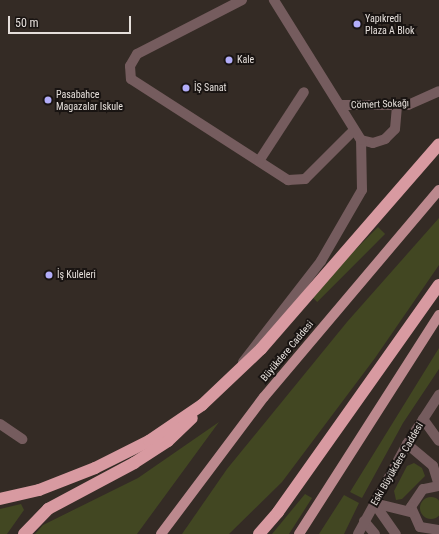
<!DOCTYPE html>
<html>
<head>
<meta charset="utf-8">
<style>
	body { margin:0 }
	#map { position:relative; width:439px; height:534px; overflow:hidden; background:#342b25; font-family:"Roboto Condensed",sans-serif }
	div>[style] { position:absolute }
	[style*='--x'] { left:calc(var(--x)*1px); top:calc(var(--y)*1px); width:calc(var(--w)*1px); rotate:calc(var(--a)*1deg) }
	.green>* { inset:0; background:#424722; transform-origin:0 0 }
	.round { border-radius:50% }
	.minor>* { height:10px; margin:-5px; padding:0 5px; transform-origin:5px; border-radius:5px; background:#755c5e }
	.major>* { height:10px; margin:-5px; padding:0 5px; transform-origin:5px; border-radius:5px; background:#bc898e }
	.highway>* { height:12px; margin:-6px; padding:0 6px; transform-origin:6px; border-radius:6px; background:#d89aa1 }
	.dots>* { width:11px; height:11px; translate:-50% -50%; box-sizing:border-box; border:2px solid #191412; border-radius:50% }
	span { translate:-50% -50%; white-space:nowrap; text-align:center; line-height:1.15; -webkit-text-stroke:4px #191412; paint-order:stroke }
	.poi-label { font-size:10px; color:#e5dfdb }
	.left { translate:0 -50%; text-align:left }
	.street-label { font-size:10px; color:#e5dfdb }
	.scale { position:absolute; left:8px; top:16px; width:123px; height:18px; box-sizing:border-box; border:2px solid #e5dfdb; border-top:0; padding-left:5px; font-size:12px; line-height:14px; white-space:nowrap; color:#e5dfdb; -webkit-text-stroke:3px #191412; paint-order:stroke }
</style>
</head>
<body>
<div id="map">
	<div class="green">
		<div style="clip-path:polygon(439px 218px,439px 265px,375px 358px,282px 482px,229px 534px,182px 534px,227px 469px,347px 322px)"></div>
		<div style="left:378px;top:227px;width:10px;height:96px;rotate:45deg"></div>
		<div style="clip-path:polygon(439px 348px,439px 369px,403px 423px,362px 498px,350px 492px)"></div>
		<div style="clip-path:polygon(219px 422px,137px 534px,35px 534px,43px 525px,138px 478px)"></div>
		<div style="clip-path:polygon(414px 463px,422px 468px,425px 476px,402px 499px,396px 500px,394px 491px,407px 466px)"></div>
		<div style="clip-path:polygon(305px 494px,312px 498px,289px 534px,272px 534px)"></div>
		<div style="clip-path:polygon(344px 495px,359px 503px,344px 534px,319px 534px)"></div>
		<div class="round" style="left:420px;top:497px;width:22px;height:22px"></div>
		<div style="clip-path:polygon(21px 504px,24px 510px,7px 534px,0 534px,0 509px)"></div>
	</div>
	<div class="minor">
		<div style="--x:242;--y:0;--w:118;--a:152.8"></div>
		<div style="--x:137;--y:54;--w:14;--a:120"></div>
		<div style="--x:130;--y:66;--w:13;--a:86"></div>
		<div style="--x:131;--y:79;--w:187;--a:32.8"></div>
		<div style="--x:288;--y:180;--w:17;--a:-3"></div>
		<div style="--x:305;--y:179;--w:69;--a:-45"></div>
		<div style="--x:342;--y:105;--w:66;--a:0"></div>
		<div style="--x:408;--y:105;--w:34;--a:-24"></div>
		<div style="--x:361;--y:140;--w:12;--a:14"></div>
		<div style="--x:373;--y:143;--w:13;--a:-18"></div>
		<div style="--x:385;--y:139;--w:14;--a:-45"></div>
		<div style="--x:395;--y:129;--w:24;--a:-85"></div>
		<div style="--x:259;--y:161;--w:82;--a:-56.9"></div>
		<div style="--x:243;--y:362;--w:128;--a:-52.3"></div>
		<div style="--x:321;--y:261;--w:82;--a:-60"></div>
		<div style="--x:362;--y:190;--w:50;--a:-91.1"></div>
		<div style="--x:361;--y:140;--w:165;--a:-121.9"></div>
		<div style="--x:423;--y:419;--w:27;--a:54"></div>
		<div style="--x:0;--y:424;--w:27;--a:34"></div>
		<div style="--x:407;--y:444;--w:34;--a:40"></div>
		<div style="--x:433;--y:466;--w:21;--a:73"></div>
		<div style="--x:439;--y:486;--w:16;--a:169"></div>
		<div style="--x:423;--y:489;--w:22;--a:124"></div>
		<div style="--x:411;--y:507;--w:22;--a:66"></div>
		<div style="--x:420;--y:527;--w:19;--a:9"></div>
		<div style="--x:374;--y:503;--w:38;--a:14"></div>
		<div style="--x:374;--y:503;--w:38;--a:55"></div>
		<div style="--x:364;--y:521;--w:17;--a:50"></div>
		<div style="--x:358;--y:534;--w:102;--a:-61.4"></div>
		<div style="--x:407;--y:444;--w:59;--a:-56.9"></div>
	</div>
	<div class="major">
		<div style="--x:161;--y:534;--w:171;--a:-53.1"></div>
		<div style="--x:264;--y:397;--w:271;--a:-49.8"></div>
		<div style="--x:299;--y:534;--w:260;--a:-57.4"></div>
	</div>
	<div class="highway">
		<div style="--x:0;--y:499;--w:40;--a:-13"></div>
		<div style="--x:39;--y:490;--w:60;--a:-21.4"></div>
		<div style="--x:95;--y:468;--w:60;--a:-26.6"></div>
		<div style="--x:149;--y:441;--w:64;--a:-34.2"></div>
		<div style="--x:202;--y:405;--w:81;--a:-43.5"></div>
		<div style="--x:261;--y:349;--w:271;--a:-49"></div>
		<div style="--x:24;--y:534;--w:35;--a:-46"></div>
		<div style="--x:48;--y:509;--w:98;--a:-28.1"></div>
		<div style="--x:134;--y:463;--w:40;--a:-32.9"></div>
		<div style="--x:168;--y:441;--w:33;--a:-44"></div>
		<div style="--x:259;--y:534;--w:29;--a:-49"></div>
		<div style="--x:278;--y:512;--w:278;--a:-54.7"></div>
	</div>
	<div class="dots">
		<div style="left:357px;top:24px;background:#b2adf9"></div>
		<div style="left:229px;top:60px;background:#b2adf9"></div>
		<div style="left:186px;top:88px;background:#b2adf9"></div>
		<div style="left:48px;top:100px;background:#b2adf9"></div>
		<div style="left:49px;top:275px;background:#b2adf9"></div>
	</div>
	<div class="poi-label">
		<span class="left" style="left:365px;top:24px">Yapıkredi<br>Plaza A Blok</span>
		<span class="left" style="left:237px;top:60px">Kale</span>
		<span class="left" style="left:194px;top:88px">İŞ Sanat</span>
		<span class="left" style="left:56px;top:100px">Pasabahce<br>Magazalar Iskule</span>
		<span class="left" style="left:57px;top:275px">İş Kuleleri</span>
	</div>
	<div class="street-label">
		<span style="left:380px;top:104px;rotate:-2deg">Cömert Sokağı</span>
		<span style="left:287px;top:351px;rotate:-50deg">Büyükdere Caddesi</span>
		<span style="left:397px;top:464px;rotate:-60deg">Eski Büyükdere Caddesi</span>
	</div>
	<div class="scale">50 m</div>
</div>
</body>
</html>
